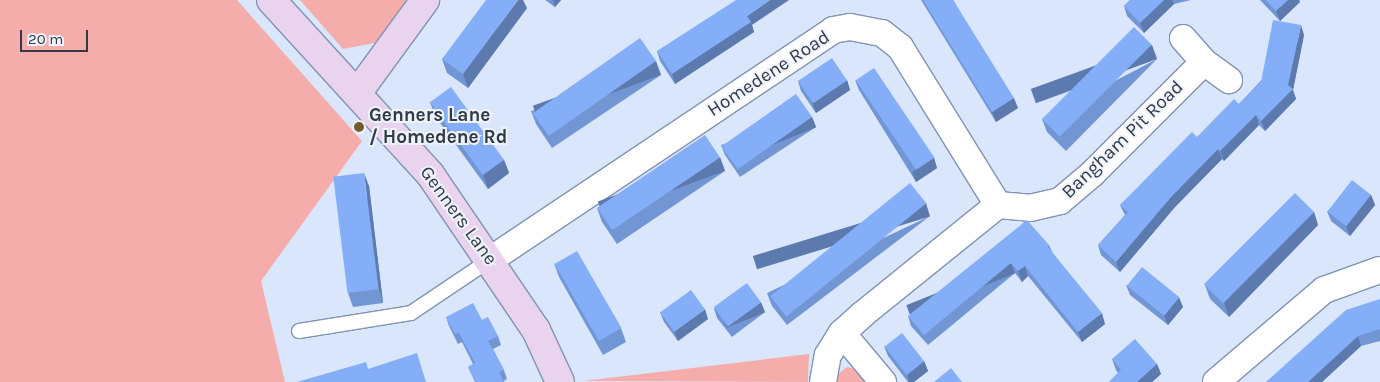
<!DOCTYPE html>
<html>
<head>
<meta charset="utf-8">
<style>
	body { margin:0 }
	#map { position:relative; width:1380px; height:382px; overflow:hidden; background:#dae6fb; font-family:Karla,sans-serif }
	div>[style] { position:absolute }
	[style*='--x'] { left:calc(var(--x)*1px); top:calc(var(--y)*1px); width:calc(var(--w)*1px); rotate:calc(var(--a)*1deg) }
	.green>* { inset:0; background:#f5adab }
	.roads { filter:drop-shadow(1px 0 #8193b4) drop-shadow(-1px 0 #8193b4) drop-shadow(0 1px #8193b4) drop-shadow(0 -1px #8193b4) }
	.lane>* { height:14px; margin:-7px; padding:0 7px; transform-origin:7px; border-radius:7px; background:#fff }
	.street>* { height:26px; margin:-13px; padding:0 13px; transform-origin:13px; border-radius:13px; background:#fff }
	.secondary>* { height:28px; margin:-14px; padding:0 14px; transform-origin:14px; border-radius:14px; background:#ead3ee }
	.wall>* { inset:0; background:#7296d4 }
	.shaded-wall>* { inset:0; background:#5c7aad; transform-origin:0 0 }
	.building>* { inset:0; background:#84aef7; transform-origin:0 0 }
	.dots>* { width:14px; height:14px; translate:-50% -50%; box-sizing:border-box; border:2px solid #eff3fa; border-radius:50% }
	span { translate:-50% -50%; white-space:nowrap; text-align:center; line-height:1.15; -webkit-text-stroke:4px #eff3fa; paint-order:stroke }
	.street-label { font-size:19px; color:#323947 }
	.poi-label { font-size:19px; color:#323947; font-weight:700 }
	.left { translate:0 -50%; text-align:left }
	.scale { position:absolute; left:20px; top:30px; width:68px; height:22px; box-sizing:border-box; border:2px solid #323947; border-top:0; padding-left:6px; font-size:15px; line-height:18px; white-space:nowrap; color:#323947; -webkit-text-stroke:4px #eff3fa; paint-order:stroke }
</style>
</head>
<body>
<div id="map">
	<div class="green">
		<div style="clip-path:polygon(0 0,237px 0,362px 141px,261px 281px,285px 382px,0 382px)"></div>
		<div style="clip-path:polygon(300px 0,411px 0,379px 42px,343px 49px)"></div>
		<div style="clip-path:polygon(809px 354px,808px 382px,583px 381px)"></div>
		<div style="clip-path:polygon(847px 367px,861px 370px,870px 382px,837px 382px,837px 375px)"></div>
	</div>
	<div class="roads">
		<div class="lane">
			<div style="--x:299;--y:331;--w:113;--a:-9.1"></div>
			<div style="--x:411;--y:313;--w:95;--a:-33.9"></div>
		</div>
		<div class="street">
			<div style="--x:1183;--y:38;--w:32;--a:49"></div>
			<div style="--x:1204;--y:62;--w:31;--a:36"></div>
			<div style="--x:490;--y:260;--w:413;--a:-33.8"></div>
			<div style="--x:833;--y:30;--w:17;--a:-10"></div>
			<div style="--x:850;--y:27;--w:33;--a:11"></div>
			<div style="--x:882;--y:33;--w:23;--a:38"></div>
			<div style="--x:900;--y:47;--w:186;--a:58.2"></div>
			<div style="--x:842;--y:333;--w:64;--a:50.1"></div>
			<div style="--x:823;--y:382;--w:27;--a:-80"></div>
			<div style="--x:828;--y:355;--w:26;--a:-58"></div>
			<div style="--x:842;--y:333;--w:28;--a:-42"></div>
			<div style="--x:863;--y:314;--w:174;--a:-38.9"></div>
			<div style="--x:998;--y:205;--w:32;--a:5"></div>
			<div style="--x:1030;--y:208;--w:31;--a:-13"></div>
			<div style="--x:1060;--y:201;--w:42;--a:-40.2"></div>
			<div style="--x:1092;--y:174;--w:158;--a:-45"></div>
			<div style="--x:1216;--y:382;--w:142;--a:-40.4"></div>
			<div style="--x:1324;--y:290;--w:59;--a:-19.7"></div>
		</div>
		<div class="secondary">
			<div style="--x:271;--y:0;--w:236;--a:47.6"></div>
			<div style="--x:430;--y:174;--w:189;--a:55.8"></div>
			<div style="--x:536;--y:330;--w:57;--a:65.2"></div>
			<div style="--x:358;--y:92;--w:114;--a:-53.9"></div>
		</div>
	</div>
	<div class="wall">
		<div style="clip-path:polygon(545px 0,561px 0,555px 7px)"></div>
		<div style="clip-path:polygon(921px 0,953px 0,1018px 108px,996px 122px)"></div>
		<div style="clip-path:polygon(1130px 0,1191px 0,1174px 4px,1144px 33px,1127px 16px,1124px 6px)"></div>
		<div style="clip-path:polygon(1260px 0,1299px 0,1300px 2px,1280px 21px)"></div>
		<div style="clip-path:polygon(527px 8px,468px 88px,447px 73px,442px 59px)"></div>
		<div style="clip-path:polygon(752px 25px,754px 32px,675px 84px,660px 61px,657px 51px)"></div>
		<div style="clip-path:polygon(1304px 35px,1293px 90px,1296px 99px,1265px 131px,1259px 125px,1224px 161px,1222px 159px,1175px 207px,1120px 272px,1101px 255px,1098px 245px,1125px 215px,1120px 205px,1197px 137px,1239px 104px)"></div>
		<div style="clip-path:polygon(1157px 59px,1066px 151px,1047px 132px,1042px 119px)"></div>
		<div style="clip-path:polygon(661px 75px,552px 148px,536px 124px,531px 111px)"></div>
		<div style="clip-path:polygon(847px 80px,850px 90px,816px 113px,801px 91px,798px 81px)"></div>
		<div style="clip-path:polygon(855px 80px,934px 158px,937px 168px,916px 182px,859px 90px)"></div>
		<div style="clip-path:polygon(430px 102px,504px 160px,509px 173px,488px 189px,435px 116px)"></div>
		<div style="clip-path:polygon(812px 117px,816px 127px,740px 177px,725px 155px,721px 145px)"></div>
		<div style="clip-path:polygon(725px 171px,617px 244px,602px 222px,597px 208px)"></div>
		<div style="clip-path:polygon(369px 186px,383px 303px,353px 307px,348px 293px)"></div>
		<div style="clip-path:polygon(1371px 195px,1375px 205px,1350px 236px,1331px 221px,1327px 211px)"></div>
		<div style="clip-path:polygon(1314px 212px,1318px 225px,1229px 317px,1210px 299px,1205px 285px)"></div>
		<div style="clip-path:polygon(930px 216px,787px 325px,772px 306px,767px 293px)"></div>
		<div style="clip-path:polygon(1049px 245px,1052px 252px,1105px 324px,1082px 342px,1028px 276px,1022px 282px,1015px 273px,928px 345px,911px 326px,908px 316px)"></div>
		<div style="clip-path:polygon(554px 263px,621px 328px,626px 342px,603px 355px,559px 277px)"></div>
		<div style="clip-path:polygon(1126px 285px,1183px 307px,1168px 325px,1130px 295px)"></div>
		<div style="clip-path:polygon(1380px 299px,1380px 341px,1361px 346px,1322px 382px,1266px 382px)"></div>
		<div style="clip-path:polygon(714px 308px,765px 312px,732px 337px,717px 318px)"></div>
		<div style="clip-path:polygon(660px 312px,708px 319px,678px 341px,664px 322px)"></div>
		<div style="clip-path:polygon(446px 317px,482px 320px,498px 336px,501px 345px,493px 349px,504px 370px,507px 379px,504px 381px,504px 382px,475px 382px,468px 367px,473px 364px,462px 342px,458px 344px,449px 326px)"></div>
		<div style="clip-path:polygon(884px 346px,924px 361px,928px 371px,914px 382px,908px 382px,888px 356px)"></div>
		<div style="clip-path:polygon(1112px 359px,1157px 364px,1161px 374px,1152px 382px,1109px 382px,1118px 373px,1116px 370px)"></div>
	</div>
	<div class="shaded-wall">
		<div style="clip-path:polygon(518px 0,523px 0,527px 8px,468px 88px,463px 74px)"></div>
		<div style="clip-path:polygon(553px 0,561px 0,555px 7px)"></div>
		<div style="clip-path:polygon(770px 0,789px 0,752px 25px,754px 32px,675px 84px,672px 74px,747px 16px)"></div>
		<div style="clip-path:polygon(1164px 0,1172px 0,1174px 4px,1144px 33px,1140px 23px)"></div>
		<div style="clip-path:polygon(1288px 0,1299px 0,1300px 2px,1280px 21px,1276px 11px)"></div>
		<div style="clip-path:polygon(1301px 25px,1304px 35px,1293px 90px,1296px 99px,1265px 131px,1261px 121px,1288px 85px)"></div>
		<div style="left:1152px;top:45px;width:15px;height:129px;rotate:70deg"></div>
		<div style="left:656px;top:61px;width:15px;height:131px;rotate:70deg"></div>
		<div style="clip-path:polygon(847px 80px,850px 90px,816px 113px,812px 102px)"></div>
		<div style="clip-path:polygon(1014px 98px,1018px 108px,996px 122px,992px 112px)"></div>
		<div style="clip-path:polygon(1256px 115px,1259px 125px,1224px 161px,1220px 151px)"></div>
		<div style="left:812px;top:117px;width:11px;height:91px;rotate:68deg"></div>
		<div style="clip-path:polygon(1218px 149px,1222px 159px,1175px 207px,1120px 272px,1116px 262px,1171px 197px)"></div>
		<div style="left:720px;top:157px;width:15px;height:130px;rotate:70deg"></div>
		<div style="clip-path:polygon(934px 158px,937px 168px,916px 182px,912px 172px)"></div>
		<div style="clip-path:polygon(504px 160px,509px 173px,488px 189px,483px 175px)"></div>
		<div style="clip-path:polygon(364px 173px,369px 186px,383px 303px,379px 289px)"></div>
		<div style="clip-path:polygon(1371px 195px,1375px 205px,1350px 236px,1346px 226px)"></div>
		<div style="left:926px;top:203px;width:14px;height:181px;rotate:73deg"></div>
		<div style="clip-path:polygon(1314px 212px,1318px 225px,1229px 317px,1224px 303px)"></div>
		<div style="left:1011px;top:263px;width:11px;height:113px;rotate:68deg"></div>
		<div style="clip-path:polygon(1025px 266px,1028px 276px,1022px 282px,1018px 271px)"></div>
		<div style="clip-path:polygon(1179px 297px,1183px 307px,1168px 325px,1164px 315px)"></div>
		<div style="left:761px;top:302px;width:11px;height:41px;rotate:68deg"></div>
		<div style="clip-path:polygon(705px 309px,708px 319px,678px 341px,674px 331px)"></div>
		<div style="clip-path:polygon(1102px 313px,1105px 324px,1082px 342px,1078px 332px)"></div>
		<div style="clip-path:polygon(1358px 336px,1361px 346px,1322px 382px,1308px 382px)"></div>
		<div style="clip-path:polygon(924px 361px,928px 371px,914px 382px,909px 382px,907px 375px)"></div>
		<div style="clip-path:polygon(1157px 364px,1161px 374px,1152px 382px,1137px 382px)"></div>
	</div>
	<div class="building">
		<div style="clip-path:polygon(486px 0,518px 0,463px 74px,442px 59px)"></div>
		<div style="clip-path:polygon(736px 0,770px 0,747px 16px,751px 22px,672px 74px,657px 51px)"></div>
		<div style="clip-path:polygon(923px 0,953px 0,1014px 98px,992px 112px)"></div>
		<div style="clip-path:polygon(1130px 0,1164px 0,1140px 23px,1124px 6px)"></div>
		<div style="clip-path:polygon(1266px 0,1288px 0,1276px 11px)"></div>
		<div style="clip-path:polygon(1273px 20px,1301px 25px,1288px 85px,1293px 89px,1261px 121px,1256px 115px,1220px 151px,1218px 149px,1171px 197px,1116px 262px,1098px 245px,1128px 212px,1120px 205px,1192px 132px,1197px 137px,1234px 99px,1239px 104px,1261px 82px)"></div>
		<div style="left:1134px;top:27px;width:25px;height:130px;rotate:45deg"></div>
		<div style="left:640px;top:38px;width:28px;height:131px;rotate:55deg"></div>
		<div style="left:832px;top:58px;width:27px;height:41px;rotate:56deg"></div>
		<div style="left:874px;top:68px;width:108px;height:22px;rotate:56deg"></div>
		<div style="left:451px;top:87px;width:90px;height:26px;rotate:54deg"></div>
		<div style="left:796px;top:94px;width:28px;height:91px;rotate:55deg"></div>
		<div style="left:705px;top:135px;width:27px;height:130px;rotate:56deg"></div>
		<div style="left:364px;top:173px;width:117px;height:31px;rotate:83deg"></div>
		<div style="left:1352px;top:180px;width:24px;height:40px;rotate:38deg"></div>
		<div style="left:910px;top:183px;width:26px;height:180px;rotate:51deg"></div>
		<div style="left:1295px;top:193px;width:27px;height:129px;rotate:45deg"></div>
		<div style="clip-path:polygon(1027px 220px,1049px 245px,1047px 246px,1102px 313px,1078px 332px,1025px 266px,1018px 271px,1011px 263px,924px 335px,908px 316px)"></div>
		<div style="left:577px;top:251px;width:89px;height:26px;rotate:60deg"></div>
		<div style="left:1142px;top:267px;width:48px;height:24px;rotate:39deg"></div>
		<div style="left:747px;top:283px;width:24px;height:41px;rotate:54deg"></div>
		<div style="left:691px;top:290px;width:24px;height:38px;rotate:54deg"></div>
		<div style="clip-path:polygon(1380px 299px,1380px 329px,1358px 336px,1308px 382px,1266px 382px,1346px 310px)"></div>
		<div style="clip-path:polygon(473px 303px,482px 320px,488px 317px,498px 336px,488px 341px,504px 370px,499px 372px,504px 382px,476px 382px,468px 367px,475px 363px,459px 333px,455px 334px,446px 317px)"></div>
		<div style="left:902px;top:333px;width:36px;height:22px;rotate:52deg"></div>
		<div style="clip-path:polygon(1135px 339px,1157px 364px,1137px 382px,1109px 382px,1121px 370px,1112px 359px)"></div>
		<div style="clip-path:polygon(417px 353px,426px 382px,297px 382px,366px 362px,368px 369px)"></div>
		<div style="clip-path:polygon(951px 368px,962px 382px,934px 382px)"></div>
	</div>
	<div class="dots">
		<div style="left:359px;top:127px;background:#745b2c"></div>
	</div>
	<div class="street-label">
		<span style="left:769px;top:74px;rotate:-33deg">Homedene Road</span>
		<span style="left:1123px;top:140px;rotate:-44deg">Bangham Pit Road</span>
		<span style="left:458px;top:216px;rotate:54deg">Genners Lane</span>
	</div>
	<div class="poi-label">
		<span class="left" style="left:369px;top:127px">Genners Lane<br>/ Homedene Rd</span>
	</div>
	<div class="scale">20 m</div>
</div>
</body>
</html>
